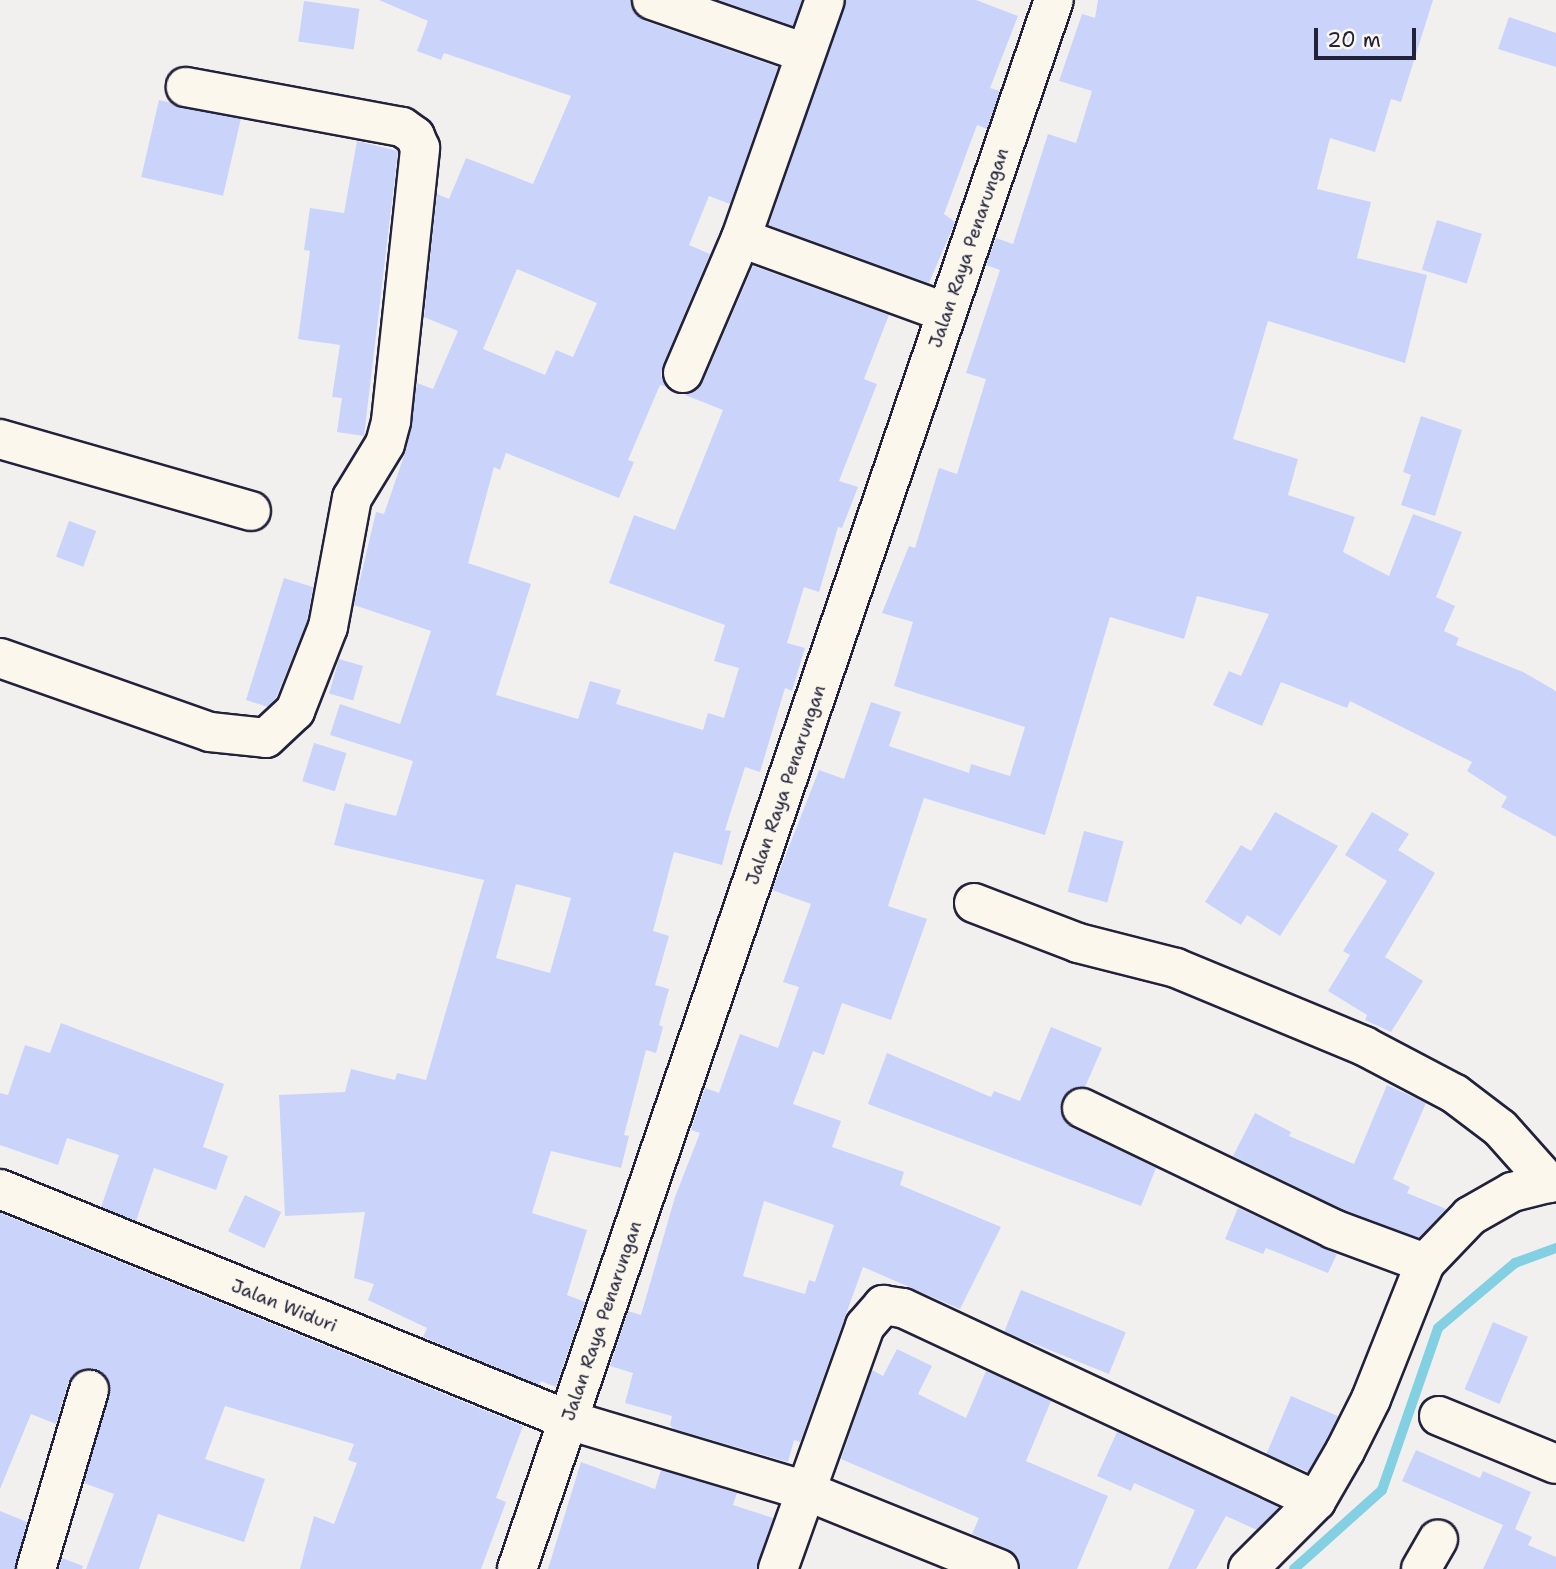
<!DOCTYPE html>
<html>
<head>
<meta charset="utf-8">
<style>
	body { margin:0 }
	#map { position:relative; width:1556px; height:1569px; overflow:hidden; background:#f1f0ef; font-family:"Shantell Sans",sans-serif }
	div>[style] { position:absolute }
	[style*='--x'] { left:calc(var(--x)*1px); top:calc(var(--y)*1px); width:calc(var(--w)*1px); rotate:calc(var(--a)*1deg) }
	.stream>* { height:10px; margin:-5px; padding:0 5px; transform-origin:5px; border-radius:5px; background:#84d0e3 }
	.building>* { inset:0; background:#cad4fb; transform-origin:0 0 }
	.roads { filter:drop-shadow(2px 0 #22223b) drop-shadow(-2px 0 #22223b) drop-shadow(0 2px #22223b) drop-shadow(0 -2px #22223b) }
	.minor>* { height:38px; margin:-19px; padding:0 19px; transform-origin:19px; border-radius:19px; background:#fbf7ec }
	.major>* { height:38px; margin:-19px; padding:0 19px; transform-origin:19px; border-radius:19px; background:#fbf7ec }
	span { translate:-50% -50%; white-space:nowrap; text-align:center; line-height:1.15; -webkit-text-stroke:6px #fbf7ec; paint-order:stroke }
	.street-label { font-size:18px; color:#22223b }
	.scale { position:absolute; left:1314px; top:28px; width:102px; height:32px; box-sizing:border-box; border:4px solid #22223b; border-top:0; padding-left:9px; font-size:21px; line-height:24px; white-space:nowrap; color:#22223b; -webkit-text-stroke:5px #fbf7ec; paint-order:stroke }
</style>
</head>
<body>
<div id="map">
	<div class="stream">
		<div style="--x:1294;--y:1569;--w:118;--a:-41.9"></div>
		<div style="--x:1382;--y:1490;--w:171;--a:-70.9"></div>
		<div style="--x:1438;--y:1328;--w:101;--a:-40.2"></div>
		<div style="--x:1515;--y:1263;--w:44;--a:-20.1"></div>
	</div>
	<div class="building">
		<div style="clip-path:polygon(evenodd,379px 0,631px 0,635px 14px,645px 21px,778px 67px,730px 204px,709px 196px,689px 245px,710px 254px,663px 364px,661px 376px,667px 387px,660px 385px,628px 460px,634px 462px,619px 498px,506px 453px,500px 470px,494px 467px,468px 563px,531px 584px,496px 695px,578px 719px,590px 681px,621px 690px,616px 704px,703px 730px,708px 713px,724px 718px,739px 668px,714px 661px,725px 625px,609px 583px,634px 515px,675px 530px,723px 410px,685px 395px,703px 382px,753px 266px,889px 315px,864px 379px,877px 384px,839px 481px,858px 487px,842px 528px,838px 527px,819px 592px,804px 587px,787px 643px,805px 648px,792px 691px,785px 688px,760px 772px,745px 767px,725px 830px,731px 831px,722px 865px,674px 852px,653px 931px,669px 936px,655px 985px,669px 989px,659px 1025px,663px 1027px,656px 1053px,646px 1050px,624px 1135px,629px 1136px,621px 1168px,551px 1151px,532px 1213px,587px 1230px,567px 1295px,585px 1302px,556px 1387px,541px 1381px,539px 1385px,423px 1337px,427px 1328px,368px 1300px,374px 1284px,354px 1278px,365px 1212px,285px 1216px,279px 1095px,345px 1092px,351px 1069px,395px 1080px,397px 1073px,426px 1080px,484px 880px,334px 845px,345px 803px,396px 816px,413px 761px,330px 735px,340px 704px,400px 724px,431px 631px,354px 605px,376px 512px,384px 514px,406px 450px,417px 383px,433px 389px,458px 331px,424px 317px,437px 194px,449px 199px,466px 158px,533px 184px,571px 96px,444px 53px,441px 60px,417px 51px,428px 21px,379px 0,517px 269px,597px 303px,573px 357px,556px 350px,545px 375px,483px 349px,517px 269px,379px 0,516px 884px,571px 898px,550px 973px,496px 958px,516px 884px)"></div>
		<div style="clip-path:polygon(719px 0,802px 0,793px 26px)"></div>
		<div style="clip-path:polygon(846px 0,976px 0,1018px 16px,990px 88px,1000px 91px,987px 129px,977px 125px,944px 214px,955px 222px,929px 283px,769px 225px)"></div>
		<div style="clip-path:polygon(evenodd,1098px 0,1433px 0,1401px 102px,1391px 99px,1375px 152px,1330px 138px,1317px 189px,1371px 202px,1357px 258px,1427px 275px,1405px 363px,1268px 321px,1233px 439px,1298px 459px,1288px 495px,1355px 517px,1343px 552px,1389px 576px,1413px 514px,1462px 532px,1436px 597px,1455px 606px,1444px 631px,1459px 638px,1456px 645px,1523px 672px,1556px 691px,1556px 837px,1501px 807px,1507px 797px,1467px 771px,1472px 762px,1350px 701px,1347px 708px,1281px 682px,1262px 726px,1213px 705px,1229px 671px,1241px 676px,1269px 614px,1197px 596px,1184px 639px,1110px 617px,1045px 835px,924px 798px,888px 906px,927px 919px,891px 1020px,842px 1003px,824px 1055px,813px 1051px,793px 1104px,841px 1121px,832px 1147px,904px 1172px,900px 1185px,1001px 1227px,960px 1309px,863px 1267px,800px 1442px,794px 1440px,788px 1462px,674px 1429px,670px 1425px,672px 1416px,625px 1403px,633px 1373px,610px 1366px,628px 1311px,641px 1315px,675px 1197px,700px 1133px,691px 1130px,705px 1088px,719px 1093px,740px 1034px,778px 1048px,799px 987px,783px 982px,811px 904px,772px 890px,819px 770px,844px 779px,871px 702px,901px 712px,889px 746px,969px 773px,971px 764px,1010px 776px,1025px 727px,894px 686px,913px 622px,882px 613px,909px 546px,915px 548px,939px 468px,957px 474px,986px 379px,966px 373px,1000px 270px,986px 265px,996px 238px,1013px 244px,1048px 134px,1076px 143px,1092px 91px,1059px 81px,1082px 14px,1095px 18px,1098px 0,764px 1201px,834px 1225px,815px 1282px,809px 1280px,805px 1294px,743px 1276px,764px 1201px)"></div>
		<div style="left:304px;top:1px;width:56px;height:41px;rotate:8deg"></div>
		<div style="clip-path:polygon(1509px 17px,1556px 33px,1556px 67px,1498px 49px)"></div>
		<div style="left:159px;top:100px;width:84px;height:79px;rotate:13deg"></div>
		<div style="clip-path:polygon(357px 141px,398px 151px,364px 436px,337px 432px,342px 398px,332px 397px,340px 345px,298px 339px,310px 251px,304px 250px,310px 208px,344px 213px)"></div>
		<div style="left:1437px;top:220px;width:47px;height:52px;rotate:17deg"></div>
		<div style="clip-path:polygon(1421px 416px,1462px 430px,1435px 516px,1401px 505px,1411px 475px,1403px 472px)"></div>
		<div style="left:69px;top:521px;width:29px;height:38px;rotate:20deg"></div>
		<div style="clip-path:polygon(284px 578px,313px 587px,307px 621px,276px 698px,268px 707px,246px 700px)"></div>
		<div style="left:339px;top:659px;width:25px;height:36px;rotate:16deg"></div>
		<div style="left:314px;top:743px;width:34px;height:40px;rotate:17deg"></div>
		<div style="clip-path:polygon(1275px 812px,1338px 846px,1280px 936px,1247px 915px,1241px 925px,1205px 902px,1241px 845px,1251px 851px)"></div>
		<div style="clip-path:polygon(1372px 812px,1409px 834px,1398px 850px,1435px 873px,1385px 957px,1423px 981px,1391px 1032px,1365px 1020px,1367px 1015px,1328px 991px,1350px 955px,1343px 951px,1387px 881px,1345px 855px)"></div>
		<div style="left:1084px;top:831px;width:41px;height:63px;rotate:15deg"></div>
		<div style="clip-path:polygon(61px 1023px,224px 1084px,203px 1147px,228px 1156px,216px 1190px,154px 1168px,136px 1221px,101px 1207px,119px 1155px,67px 1138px,58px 1165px,0 1145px,0 1093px,8px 1095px,25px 1045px,50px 1053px)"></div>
		<div style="clip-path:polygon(1051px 1027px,1102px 1048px,1085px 1087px,1069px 1090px,1060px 1110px,1073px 1128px,1156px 1168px,1141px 1206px,868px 1104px,887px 1053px,991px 1097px,994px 1091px,1020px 1101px)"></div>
		<div style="clip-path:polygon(1387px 1085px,1426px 1103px,1393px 1179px,1410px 1187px,1407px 1193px,1446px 1209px,1419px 1238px,1342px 1209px,1233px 1156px,1255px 1113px,1291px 1132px,1289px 1136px,1354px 1164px)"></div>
		<div style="left:245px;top:1195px;width:40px;height:40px;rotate:25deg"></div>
		<div style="clip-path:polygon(1238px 1208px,1337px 1254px,1328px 1273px,1266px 1248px,1263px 1254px,1225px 1239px)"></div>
		<div style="clip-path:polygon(0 1213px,523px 1426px,496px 1498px,506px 1502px,481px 1569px,300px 1569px,314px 1516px,334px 1524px,357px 1463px,348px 1460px,354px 1444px,225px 1406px,205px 1459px,265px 1479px,244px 1542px,158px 1514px,139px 1569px,86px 1569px,114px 1494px,84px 1483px,110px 1384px,96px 1369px,83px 1369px,68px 1383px,56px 1424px,31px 1414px,0 1489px)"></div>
		<div style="left:1021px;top:1290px;width:113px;height:45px;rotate:22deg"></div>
		<div style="left:1493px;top:1322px;width:38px;height:73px;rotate:23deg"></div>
		<div style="clip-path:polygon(897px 1349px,932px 1366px,918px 1394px,966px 1418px,986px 1371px,1051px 1401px,1026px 1461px,1108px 1496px,1077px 1569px,1020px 1569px,1017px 1556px,1008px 1549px,972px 1534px,979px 1518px,841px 1459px,872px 1370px,883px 1376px)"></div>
		<div style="left:1291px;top:1396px;width:51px;height:63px;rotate:23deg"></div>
		<div style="clip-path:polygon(1117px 1432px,1278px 1507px,1277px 1509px,1257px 1530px,1226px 1516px,1196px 1569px,1168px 1569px,1195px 1510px,1134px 1483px,1131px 1491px,1097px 1476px)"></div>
		<div style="clip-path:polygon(1416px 1450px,1480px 1478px,1483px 1471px,1531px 1492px,1515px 1529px,1532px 1537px,1528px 1545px,1556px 1557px,1556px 1569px,1483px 1569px,1503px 1525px,1402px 1481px)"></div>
		<div style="clip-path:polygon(581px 1462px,655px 1489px,661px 1470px,737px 1493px,733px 1505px,773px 1518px,757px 1569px,548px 1569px)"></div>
		<div style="clip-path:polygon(0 1511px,27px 1522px,15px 1569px,0 1569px)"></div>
		<div style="clip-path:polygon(62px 1558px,83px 1566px,82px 1569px,59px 1569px)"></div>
	</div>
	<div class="roads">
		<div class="minor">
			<div style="--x:652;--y:0;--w:162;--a:19.1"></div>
			<div style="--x:741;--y:238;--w:219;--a:20"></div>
			<div style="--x:683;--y:373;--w:147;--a:-66.8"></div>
			<div style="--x:741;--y:238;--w:252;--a:-70.6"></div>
			<div style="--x:0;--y:439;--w:261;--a:16"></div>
			<div style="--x:0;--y:658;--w:223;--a:19.4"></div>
			<div style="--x:210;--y:732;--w:56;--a:6.1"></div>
			<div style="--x:266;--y:738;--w:40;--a:-43"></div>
			<div style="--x:295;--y:711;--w:90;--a:-68.6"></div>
			<div style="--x:328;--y:627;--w:131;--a:-79.5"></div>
			<div style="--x:352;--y:498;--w:63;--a:-58.6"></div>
			<div style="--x:385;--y:444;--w:24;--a:-75"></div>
			<div style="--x:391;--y:421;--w:275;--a:-83.9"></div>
			<div style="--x:420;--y:148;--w:13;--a:-113"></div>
			<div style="--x:415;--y:136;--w:16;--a:-145"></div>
			<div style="--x:402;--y:127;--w:220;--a:-169.5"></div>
			<div style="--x:974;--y:903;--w:111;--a:21"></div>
			<div style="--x:1078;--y:943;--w:101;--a:14.3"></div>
			<div style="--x:1176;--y:968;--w:204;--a:22.5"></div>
			<div style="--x:1364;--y:1046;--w:103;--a:27.8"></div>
			<div style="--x:1455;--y:1094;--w:56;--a:37.1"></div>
			<div style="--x:1500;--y:1128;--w:74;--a:48.3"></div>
			<div style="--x:1082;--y:1108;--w:279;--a:25.7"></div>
			<div style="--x:1333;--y:1229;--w:98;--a:20.3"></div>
			<div style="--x:0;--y:1189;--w:613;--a:22.13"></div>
			<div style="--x:568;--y:1420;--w:248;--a:16.6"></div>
			<div style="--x:806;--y:1491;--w:208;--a:22"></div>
			<div style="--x:1439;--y:1416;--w:126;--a:22.3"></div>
			<div style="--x:36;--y:1569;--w:187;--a:-73.5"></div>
			<div style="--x:778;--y:1569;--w:258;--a:-70.3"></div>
			<div style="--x:865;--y:1326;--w:28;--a:-49"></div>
			<div style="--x:883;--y:1305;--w:20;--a:9"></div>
			<div style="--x:903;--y:1308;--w:456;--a:25"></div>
			<div style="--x:1248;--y:1569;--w:96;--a:-45"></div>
			<div style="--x:1316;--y:1501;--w:58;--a:-59.9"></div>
			<div style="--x:1345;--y:1451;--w:58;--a:-63.4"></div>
			<div style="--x:1371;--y:1399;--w:146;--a:-68.3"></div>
			<div style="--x:1425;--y:1263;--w:65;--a:-46.2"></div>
			<div style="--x:1470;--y:1216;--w:48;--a:-29.7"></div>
			<div style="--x:1512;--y:1192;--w:45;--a:-14"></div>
			<div style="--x:1421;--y:1569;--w:34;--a:-60"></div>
		</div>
		<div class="major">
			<div style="--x:517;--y:1569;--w:1658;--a:-71.11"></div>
		</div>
	</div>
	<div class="street-label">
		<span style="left:969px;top:248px;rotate:-71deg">Jalan Raya Penarungan</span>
		<span style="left:786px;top:785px;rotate:-71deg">Jalan Raya Penarungan</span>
		<span style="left:284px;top:1306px;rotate:22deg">Jalan Widuri</span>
		<span style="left:602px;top:1321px;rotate:-71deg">Jalan Raya Penarungan</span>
	</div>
	<div class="scale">20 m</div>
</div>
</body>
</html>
